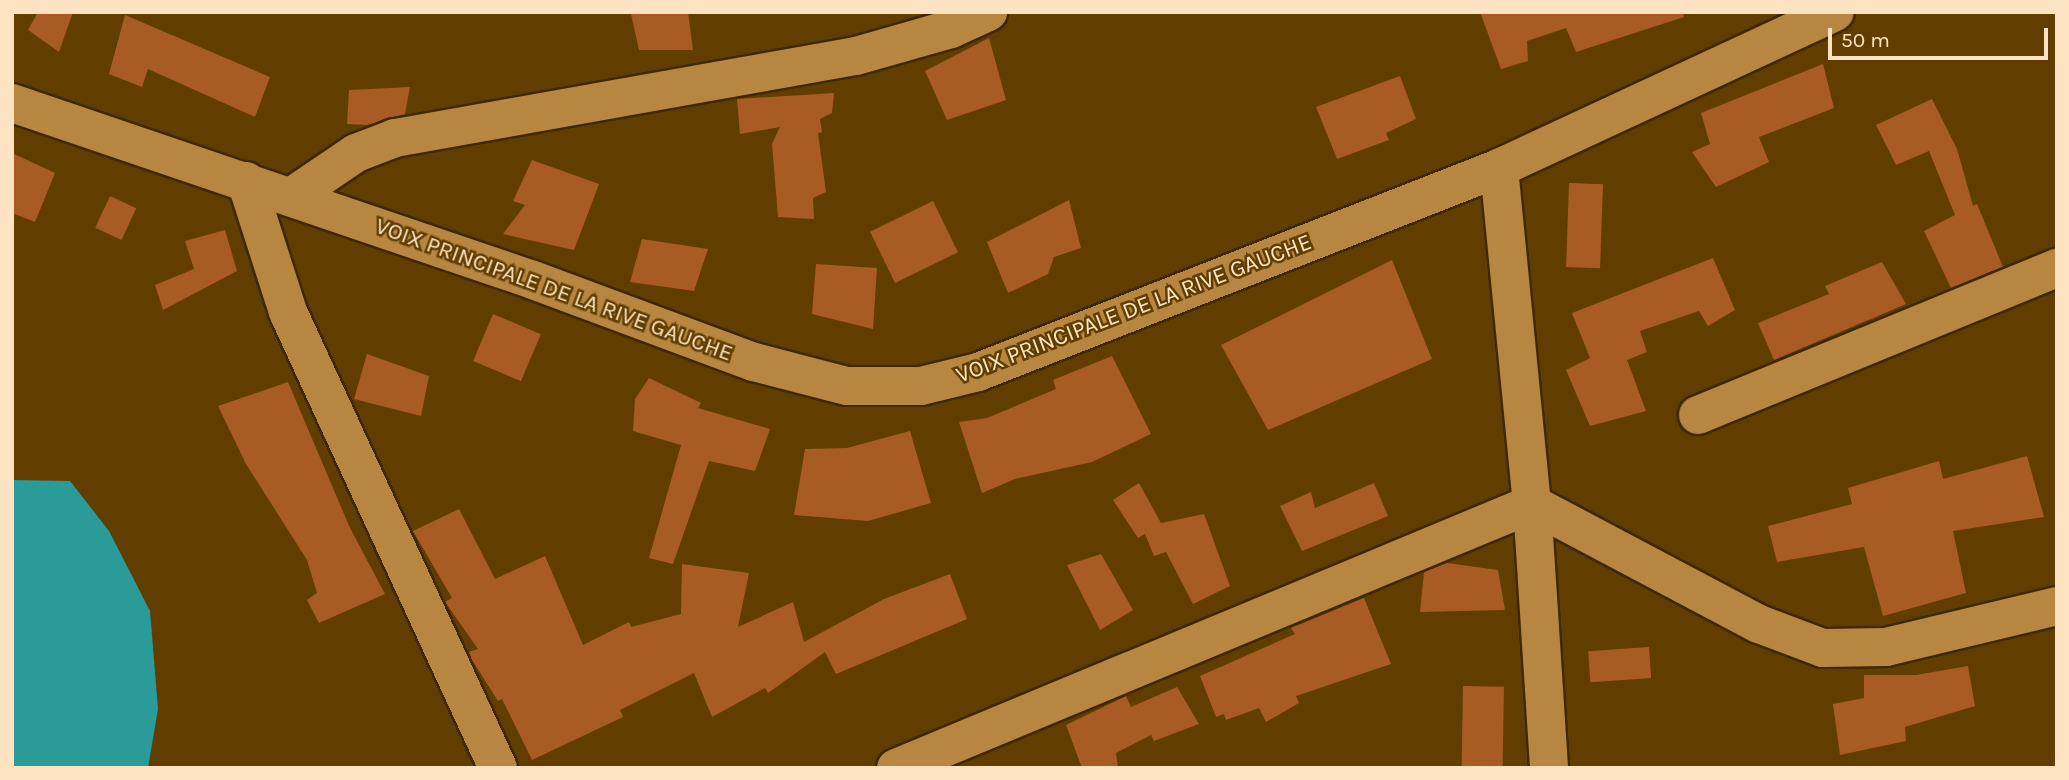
<!DOCTYPE html>
<html>
<head>
<meta charset="utf-8">
<style>
	body { margin:0 }
	#map { position:relative; width:2069px; height:780px; overflow:hidden; background:#613e00; font-family:Karla,sans-serif }
	div>[style] { position:absolute }
	[style*='--x'] { left:calc(var(--x)*1px); top:calc(var(--y)*1px); width:calc(var(--w)*1px); rotate:calc(var(--a)*1deg) }
	.water>* { inset:0; background:#299c9a }
	.building>* { inset:0; background:#a85b22; transform-origin:0 0 }
	.roads { filter:drop-shadow(2px 0 #3f2700) drop-shadow(-2px 0 #3f2700) drop-shadow(0 2px #3f2700) drop-shadow(0 -2px #3f2700) }
	.minor>* { height:38px; margin:-19px; padding:0 19px; transform-origin:19px; border-radius:19px; background:#b78641 }
	span { translate:-50% -50%; white-space:nowrap; text-align:center; line-height:1.15; -webkit-text-stroke:5px #613e00; paint-order:stroke }
	.street-label { font-size:23px; color:#fee3c2 }
	.frame { position:absolute; inset:0; border:14px solid #fee3c2; pointer-events:none }
	.scale { position:absolute; left:1828px; top:28px; width:220px; height:32px; box-sizing:border-box; border:4px solid #fee3c2; border-top:0; padding-left:9px; font-size:21px; line-height:24px; white-space:nowrap; color:#fee3c2; -webkit-text-stroke:5px #613e00; paint-order:stroke }
</style>
</head>
<body>
<div id="map">
	<div class="water">
		<div style="clip-path:polygon(12px 480px,70px 481px,109px 531px,150px 611px,158px 709px,148px 768px,12px 768px)"></div>
	</div>
	<div class="building">
		<div style="clip-path:polygon(38px 12px,73px 12px,59px 52px,28px 30px)"></div>
		<div style="clip-path:polygon(688px 12px,693px 50px,639px 50px,631px 14px)"></div>
		<div style="clip-path:polygon(1480px 12px,1683px 12px,1684px 17px,1576px 52px,1566px 28px,1527px 41px,1528px 61px,1501px 69px)"></div>
		<div style="clip-path:polygon(125px 15px,270px 77px,255px 117px,148px 69px,142px 87px,109px 74px)"></div>
		<div style="clip-path:polygon(989px 38px,1006px 100px,947px 120px,925px 71px)"></div>
		<div style="clip-path:polygon(1823px 64px,1834px 108px,1759px 137px,1769px 162px,1716px 187px,1692px 152px,1710px 144px,1701px 113px)"></div>
		<div style="clip-path:polygon(1400px 76px,1416px 119px,1386px 133px,1389px 140px,1337px 159px,1316px 107px)"></div>
		<div style="clip-path:polygon(410px 87px,405px 114px,367px 125px,347px 124px,349px 90px)"></div>
		<div style="clip-path:polygon(834px 93px,832px 113px,820px 119px,822px 132px,818px 133px,826px 192px,813px 198px,814px 219px,778px 217px,772px 144px,780px 127px,740px 134px,737px 99px)"></div>
		<div style="clip-path:polygon(1932px 99px,1957px 149px,1973px 206px,1977px 204px,2003px 267px,1951px 288px,1924px 231px,1955px 215px,1929px 151px,1896px 165px,1876px 125px)"></div>
		<div style="clip-path:polygon(12px 153px,55px 173px,35px 222px,12px 213px)"></div>
		<div style="clip-path:polygon(532px 160px,599px 184px,574px 250px,503px 234px,525px 205px,513px 201px)"></div>
		<div style="left:1569px;top:183px;width:34px;height:84px;rotate:2deg"></div>
		<div style="left:110px;top:196px;width:29px;height:35px;rotate:25deg"></div>
		<div style="clip-path:polygon(1069px 200px,1081px 248px,1054px 257px,1048px 274px,1008px 293px,987px 242px)"></div>
		<div style="left:933px;top:201px;width:57px;height:70px;rotate:64deg"></div>
		<div style="clip-path:polygon(225px 230px,237px 271px,163px 310px,155px 285px,194px 269px,185px 241px)"></div>
		<div style="clip-path:polygon(642px 239px,708px 249px,694px 291px,630px 282px)"></div>
		<div style="clip-path:polygon(1713px 258px,1735px 310px,1708px 326px,1699px 311px,1640px 331px,1647px 352px,1627px 360px,1646px 411px,1590px 426px,1566px 370px,1590px 358px,1572px 313px)"></div>
		<div style="clip-path:polygon(1392px 260px,1432px 359px,1268px 430px,1221px 345px)"></div>
		<div style="clip-path:polygon(1882px 262px,1906px 304px,1774px 360px,1758px 323px,1829px 294px,1825px 286px)"></div>
		<div style="clip-path:polygon(816px 264px,877px 268px,873px 329px,812px 314px)"></div>
		<div style="left:493px;top:314px;width:52px;height:51px;rotate:23deg"></div>
		<div style="clip-path:polygon(367px 354px,429px 376px,421px 416px,354px 399px)"></div>
		<div style="clip-path:polygon(1112px 356px,1151px 434px,1092px 462px,1015px 479px,982px 493px,959px 422px,987px 418px,1056px 389px,1053px 380px)"></div>
		<div style="clip-path:polygon(649px 378px,701px 403px,698px 408px,770px 429px,755px 471px,709px 461px,673px 564px,649px 558px,681px 445px,633px 431px,635px 399px)"></div>
		<div style="clip-path:polygon(288px 382px,350px 528px,385px 594px,319px 623px,307px 600px,317px 593px,307px 560px,246px 464px,218px 406px)"></div>
		<div style="clip-path:polygon(910px 431px,931px 503px,868px 521px,794px 515px,805px 449px,847px 448px)"></div>
		<div style="clip-path:polygon(2027px 456px,2044px 517px,1953px 531px,1966px 593px,1883px 616px,1864px 547px,1777px 562px,1768px 526px,1852px 504px,1848px 488px,1939px 461px,1943px 479px)"></div>
		<div style="clip-path:polygon(1139px 483px,1161px 523px,1204px 514px,1230px 586px,1193px 604px,1166px 552px,1154px 556px,1145px 534px,1138px 538px,1113px 500px)"></div>
		<div style="clip-path:polygon(1374px 483px,1388px 516px,1302px 551px,1280px 506px,1311px 492px,1315px 508px)"></div>
		<div style="clip-path:polygon(459px 509px,495px 579px,545px 556px,583px 645px,629px 622px,631px 627px,681px 614px,682px 564px,749px 573px,738px 627px,793px 602px,804px 642px,884px 599px,950px 574px,967px 619px,836px 674px,825px 652px,768px 693px,765px 688px,712px 717px,694px 673px,620px 710px,623px 717px,532px 760px,502px 699px,498px 701px,472px 660px,469px 652px,478px 649px,445px 602px,452px 598px,413px 531px)"></div>
		<div style="clip-path:polygon(1101px 554px,1133px 610px,1100px 630px,1067px 565px)"></div>
		<div style="clip-path:polygon(1447px 563px,1498px 570px,1505px 610px,1420px 612px,1424px 572px)"></div>
		<div style="clip-path:polygon(1364px 598px,1391px 664px,1296px 696px,1299px 703px,1266px 722px,1259px 708px,1226px 720px,1224px 714px,1216px 717px,1200px 676px,1295px 634px,1291px 628px)"></div>
		<div style="left:1649px;top:647px;width:31px;height:61px;rotate:86deg"></div>
		<div style="clip-path:polygon(1968px 666px,1975px 706px,1905px 727px,1906px 741px,1840px 755px,1833px 704px,1864px 698px,1864px 675px,1916px 675px)"></div>
		<div style="left:1463px;top:686px;width:41px;height:82px;rotate:1deg"></div>
		<div style="clip-path:polygon(1177px 687px,1199px 724px,1154px 741px,1151px 735px,1116px 753px,1118px 768px,1082px 768px,1066px 725px,1126px 696px,1131px 707px)"></div>
	</div>
	<div class="roads">
		<div class="minor">
			<div style="--x:12;--y:103;--w:550;--a:18.76"></div>
			<div style="--x:533;--y:280;--w:236;--a:20.4"></div>
			<div style="--x:754;--y:362;--w:96;--a:14.5"></div>
			<div style="--x:847;--y:386;--w:74;--a:0"></div>
			<div style="--x:921;--y:386;--w:59;--a:-13.8"></div>
			<div style="--x:978;--y:372;--w:560;--a:-21.38"></div>
			<div style="--x:1499;--y:168;--w:370;--a:-24.9"></div>
			<div style="--x:1499;--y:168;--w:338;--a:84.4"></div>
			<div style="--x:1532;--y:504;--w:265;--a:86.3"></div>
			<div style="--x:246;--y:181;--w:138;--a:72.2"></div>
			<div style="--x:288;--y:312;--w:502;--a:65.27"></div>
			<div style="--x:291;--y:197;--w:78;--a:-34.1"></div>
			<div style="--x:356;--y:153;--w:42;--a:-21"></div>
			<div style="--x:395;--y:138;--w:468;--a:-10.1"></div>
			<div style="--x:856;--y:56;--w:99;--a:-15.9"></div>
			<div style="--x:951;--y:29;--w:41;--a:-24.7"></div>
			<div style="--x:1698;--y:415;--w:388;--a:-22.3"></div>
			<div style="--x:896;--y:768;--w:689;--a:-22.54"></div>
			<div style="--x:1532;--y:504;--w:257;--a:27.9"></div>
			<div style="--x:1759;--y:624;--w:68;--a:20.6"></div>
			<div style="--x:1823;--y:648;--w:63;--a:-0.9"></div>
			<div style="--x:1886;--y:647;--w:176;--a:-13.5"></div>
		</div>
	</div>
	<div class="street-label">
		<span style="left:554px;top:290px;rotate:20deg">VOIX PRINCIPALE DE LA RIVE GAUCHE</span>
		<span style="left:1134px;top:309px;rotate:-21deg">VOIX PRINCIPALE DE LA RIVE GAUCHE</span>
	</div>
	<div class="frame"></div>
	<div class="scale">50 m</div>
</div>
</body>
</html>
